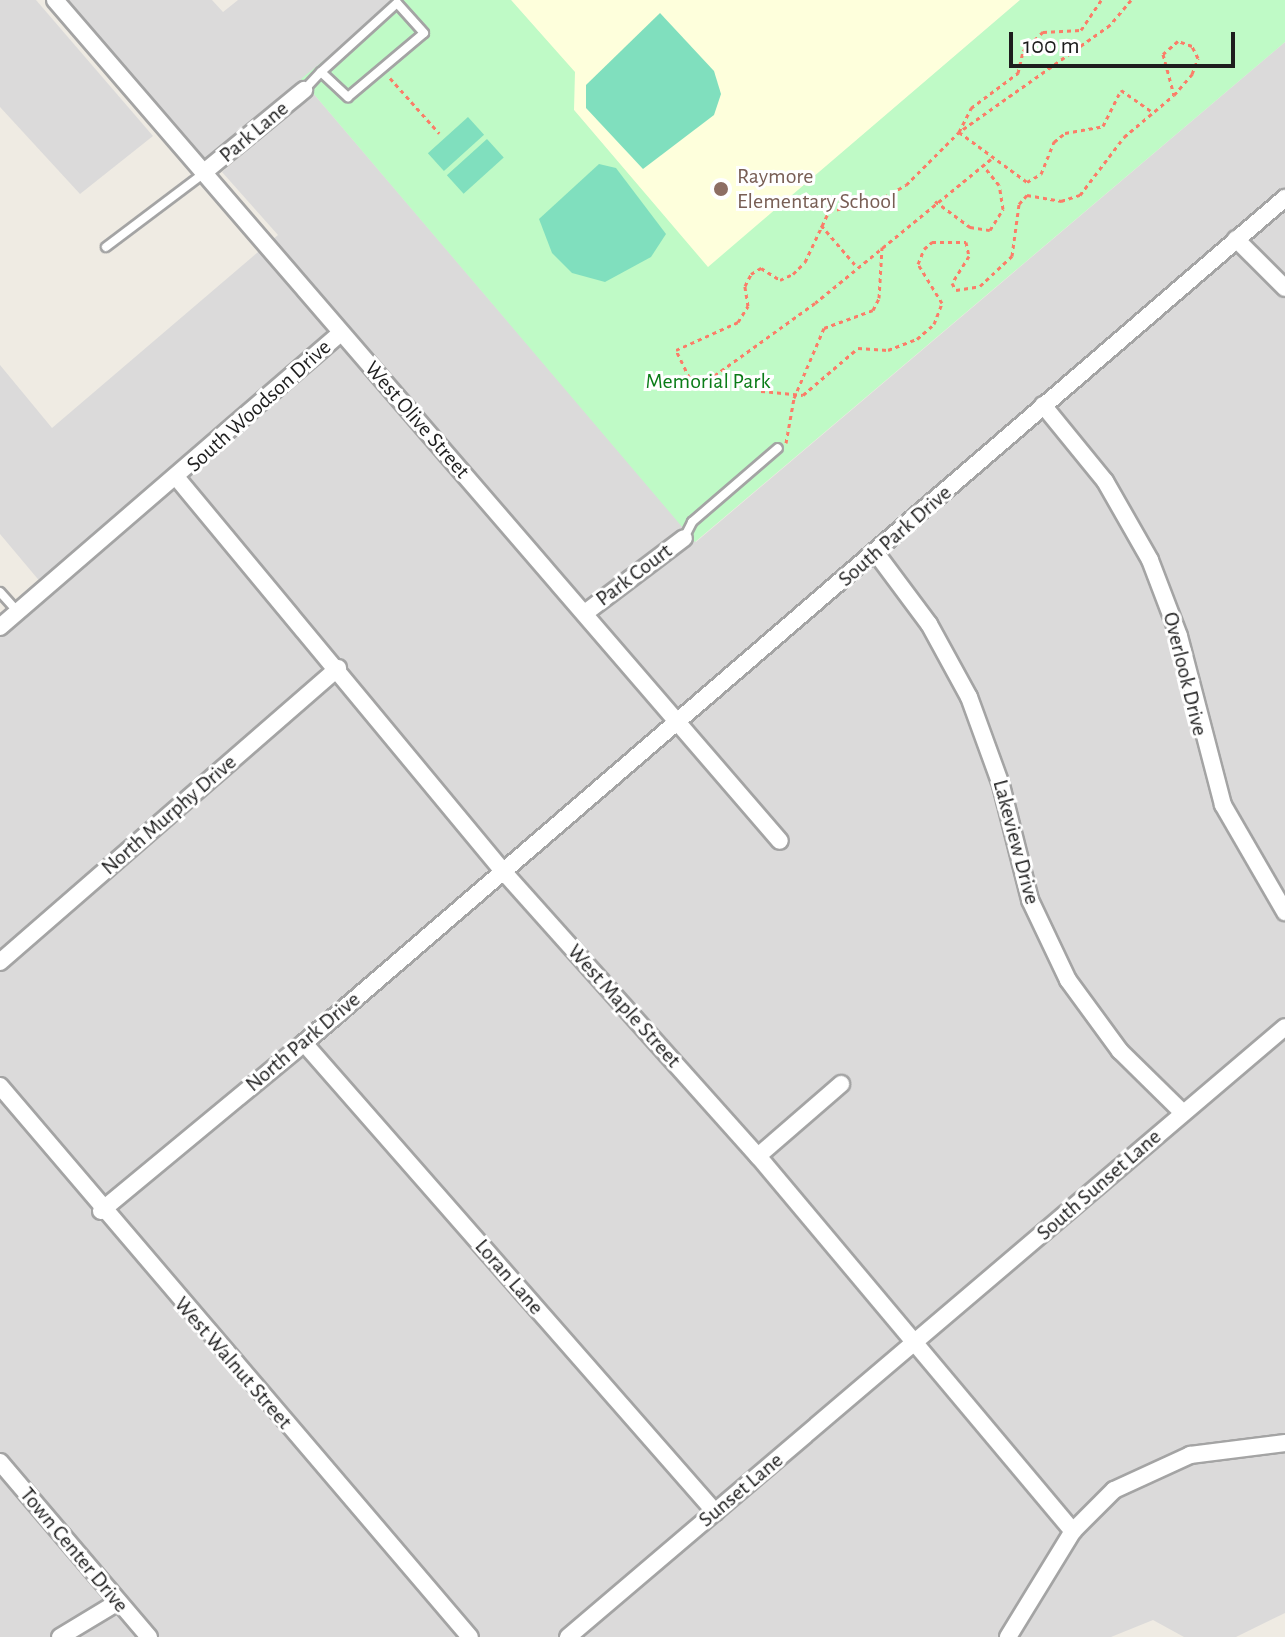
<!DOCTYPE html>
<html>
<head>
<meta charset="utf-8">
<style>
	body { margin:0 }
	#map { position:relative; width:1285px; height:1637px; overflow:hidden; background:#efebe3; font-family:"Alegreya Sans",sans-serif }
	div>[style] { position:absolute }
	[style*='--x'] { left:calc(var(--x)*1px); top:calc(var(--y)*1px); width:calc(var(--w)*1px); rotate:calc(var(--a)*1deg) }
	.residential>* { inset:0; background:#dbdada }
	.education>* { inset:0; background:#feffdc }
	.park>* { inset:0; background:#bffac6 }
	.pitch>* { inset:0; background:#80dfbe; transform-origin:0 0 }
	.path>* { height:3px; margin-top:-1.5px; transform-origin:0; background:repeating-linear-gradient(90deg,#fb7d68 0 4px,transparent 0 8px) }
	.roads { filter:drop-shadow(2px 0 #a4a4a4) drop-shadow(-2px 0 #a4a4a4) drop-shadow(0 2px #a4a4a4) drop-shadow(0 -2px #a4a4a4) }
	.lane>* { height:8px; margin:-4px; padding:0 4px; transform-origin:4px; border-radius:4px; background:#fff }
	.street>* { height:16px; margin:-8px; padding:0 8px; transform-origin:8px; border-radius:8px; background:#fff }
	.dots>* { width:22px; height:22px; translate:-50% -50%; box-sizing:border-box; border:4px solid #fff; border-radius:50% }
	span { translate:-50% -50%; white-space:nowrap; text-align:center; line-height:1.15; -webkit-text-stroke:6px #fff; paint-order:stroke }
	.street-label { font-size:22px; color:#1d1d1d }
	.education-label { font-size:22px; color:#785e54 }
	.left { translate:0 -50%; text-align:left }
	.park-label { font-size:22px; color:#0b7c18 }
	.scale { position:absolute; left:1009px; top:32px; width:226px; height:36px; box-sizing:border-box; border:4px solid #1d1d1d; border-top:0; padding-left:10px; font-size:24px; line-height:28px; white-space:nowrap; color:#1d1d1d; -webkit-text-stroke:6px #fff; paint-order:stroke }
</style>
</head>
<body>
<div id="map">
	<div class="residential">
		<div style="clip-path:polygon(0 0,36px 0,153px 136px,80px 194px,0 107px)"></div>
		<div style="clip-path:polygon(69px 0,212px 0,223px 12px,238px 0,398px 0,206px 161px)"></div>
		<div style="clip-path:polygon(1285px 42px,1285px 1613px,1236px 1637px,1184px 1637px,1153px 1620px,1111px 1637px,0 1637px,0 621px,42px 584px,0 534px,0 365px,52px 428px,278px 235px,222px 172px,313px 93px,696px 542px)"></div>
	</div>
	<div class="education">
		<div style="clip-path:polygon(511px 0,1020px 0,708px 268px,574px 110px,574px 72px)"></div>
	</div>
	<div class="park">
		<div style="clip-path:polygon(398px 0,511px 0,575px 72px,574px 110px,708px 267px,1020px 0,1285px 0,1285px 42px,695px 542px,301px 79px)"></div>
	</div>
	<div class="pitch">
		<div style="clip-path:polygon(660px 13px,714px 71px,721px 94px,714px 115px,643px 169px,586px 108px,586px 85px)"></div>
		<div style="left:468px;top:117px;width:24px;height:54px;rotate:48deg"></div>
		<div style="left:487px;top:139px;width:25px;height:54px;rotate:48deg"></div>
		<div style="clip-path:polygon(599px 164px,616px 168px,666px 234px,651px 257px,605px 282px,572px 273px,552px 253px,539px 219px)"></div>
	</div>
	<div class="path">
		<div style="--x:1131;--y:0;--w:33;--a:130"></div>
		<div style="--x:1110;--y:25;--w:185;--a:144.7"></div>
		<div style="--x:959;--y:132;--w:84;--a:36.3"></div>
		<div style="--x:1027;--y:182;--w:16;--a:-30"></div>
		<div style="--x:1041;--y:174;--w:35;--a:-68"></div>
		<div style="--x:1054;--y:142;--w:14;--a:-39"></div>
		<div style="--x:1065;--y:133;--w:39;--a:-10"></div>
		<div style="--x:1103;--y:126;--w:40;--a:-63.4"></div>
		<div style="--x:1121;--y:90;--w:39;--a:35"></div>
		<div style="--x:390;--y:78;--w:74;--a:48.3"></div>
		<div style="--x:991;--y:159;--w:227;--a:140.7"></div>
		<div style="--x:815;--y:303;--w:145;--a:144.2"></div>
		<div style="--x:697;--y:388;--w:5;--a:-143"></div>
		<div style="--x:693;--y:385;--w:39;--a:-116"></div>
		<div style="--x:676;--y:350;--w:68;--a:-24.3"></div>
		<div style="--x:738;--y:322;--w:19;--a:-58"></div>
		<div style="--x:748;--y:306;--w:20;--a:-99"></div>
		<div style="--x:745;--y:286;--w:13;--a:-63"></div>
		<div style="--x:751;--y:274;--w:12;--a:-31"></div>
		<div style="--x:761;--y:268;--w:22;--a:32"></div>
		<div style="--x:780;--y:280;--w:14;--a:-25"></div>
		<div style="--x:793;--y:274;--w:17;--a:-45"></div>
		<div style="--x:805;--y:262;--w:56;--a:-64.8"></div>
		<div style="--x:829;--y:211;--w:49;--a:-11.8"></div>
		<div style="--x:877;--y:201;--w:33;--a:-29"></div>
		<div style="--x:906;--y:185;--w:75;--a:-45"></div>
		<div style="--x:959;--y:132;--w:27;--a:-63"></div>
		<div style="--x:971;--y:108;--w:59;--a:-36.7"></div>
		<div style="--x:1018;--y:73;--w:23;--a:-77"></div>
		<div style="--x:1023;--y:51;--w:28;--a:-44"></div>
		<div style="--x:1043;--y:32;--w:38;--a:-3"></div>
		<div style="--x:1081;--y:30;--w:36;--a:-56"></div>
		<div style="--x:935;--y:201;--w:44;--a:36.6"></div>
		<div style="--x:970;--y:227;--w:20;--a:9"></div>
		<div style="--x:990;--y:230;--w:25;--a:-58"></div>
		<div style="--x:1003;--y:209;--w:24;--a:-99"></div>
		<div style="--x:999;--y:185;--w:26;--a:-129"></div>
		<div style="--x:821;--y:225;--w:55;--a:49.4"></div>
		<div style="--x:761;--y:391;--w:42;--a:5.4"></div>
		<div style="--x:803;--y:395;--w:72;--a:-40.5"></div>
		<div style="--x:858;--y:348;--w:30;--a:4"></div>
		<div style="--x:888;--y:350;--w:31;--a:-21"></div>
		<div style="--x:917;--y:339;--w:23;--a:-41"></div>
		<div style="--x:934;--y:324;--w:22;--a:-69"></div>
		<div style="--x:942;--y:303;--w:46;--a:-121.6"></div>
		<div style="--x:918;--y:264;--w:16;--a:-68"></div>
		<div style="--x:924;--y:249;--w:11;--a:-41"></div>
		<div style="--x:932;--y:242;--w:34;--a:0"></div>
		<div style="--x:966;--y:242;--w:14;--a:78"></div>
		<div style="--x:969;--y:256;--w:32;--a:122"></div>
		<div style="--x:952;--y:283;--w:8;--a:60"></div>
		<div style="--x:956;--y:290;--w:24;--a:-9"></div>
		<div style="--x:980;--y:286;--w:44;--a:-43.2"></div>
		<div style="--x:1012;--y:256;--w:52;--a:-82.3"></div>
		<div style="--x:1019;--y:204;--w:12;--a:-48"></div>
		<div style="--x:1027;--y:195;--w:35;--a:10"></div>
		<div style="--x:1061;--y:201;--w:20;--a:-18"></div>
		<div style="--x:1080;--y:195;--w:73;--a:-52.8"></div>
		<div style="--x:1124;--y:137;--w:65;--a:-40"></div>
		<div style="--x:1174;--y:95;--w:28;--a:-49"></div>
		<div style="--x:1192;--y:74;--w:17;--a:-69"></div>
		<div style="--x:1198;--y:58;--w:13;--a:-117"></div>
		<div style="--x:1192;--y:46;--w:15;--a:-160"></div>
		<div style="--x:1178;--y:41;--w:20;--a:139"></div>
		<div style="--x:1163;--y:54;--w:42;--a:75"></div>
		<div style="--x:786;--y:443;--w:46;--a:-79.9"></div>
		<div style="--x:794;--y:398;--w:76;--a:-66.8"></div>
		<div style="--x:824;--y:328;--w:52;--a:-20.2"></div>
		<div style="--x:873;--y:310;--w:13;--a:-63"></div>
		<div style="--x:879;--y:298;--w:51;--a:-86.6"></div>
	</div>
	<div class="roads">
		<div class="lane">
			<div style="--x:304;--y:90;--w:25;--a:-47"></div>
			<div style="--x:321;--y:72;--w:37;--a:43"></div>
			<div style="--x:348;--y:97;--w:99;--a:-40.1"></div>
			<div style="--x:424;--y:33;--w:40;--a:-132"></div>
			<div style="--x:397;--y:3;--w:103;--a:137.8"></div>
			<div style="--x:106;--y:247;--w:121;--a:-37"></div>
			<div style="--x:684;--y:538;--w:18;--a:-63"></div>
			<div style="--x:692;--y:522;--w:113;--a:-40.7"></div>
			<div style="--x:0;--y:592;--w:27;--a:48"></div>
		</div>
		<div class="street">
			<div style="--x:55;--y:0;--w:1110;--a:49.24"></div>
			<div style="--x:203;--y:173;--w:131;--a:-39.4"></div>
			<div style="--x:1236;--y:239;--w:69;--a:45"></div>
			<div style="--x:1043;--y:405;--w:98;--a:50.8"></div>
			<div style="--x:1105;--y:481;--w:91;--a:60.3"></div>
			<div style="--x:1150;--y:560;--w:81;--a:69.1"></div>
			<div style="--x:1179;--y:636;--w:175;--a:75.4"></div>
			<div style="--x:1223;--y:805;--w:124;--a:59.9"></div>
			<div style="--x:177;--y:478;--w:509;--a:50.34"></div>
			<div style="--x:502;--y:870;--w:384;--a:48.2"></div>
			<div style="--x:758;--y:1156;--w:490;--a:50"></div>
			<div style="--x:876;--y:553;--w:89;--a:53.3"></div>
			<div style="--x:929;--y:624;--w:83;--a:61.3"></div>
			<div style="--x:969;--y:697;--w:94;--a:70"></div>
			<div style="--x:1001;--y:785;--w:119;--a:75.8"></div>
			<div style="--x:1030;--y:900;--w:89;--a:64.6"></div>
			<div style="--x:1068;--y:980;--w:88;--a:53.8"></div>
			<div style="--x:1120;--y:1051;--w:88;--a:44.5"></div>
			<div style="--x:585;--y:613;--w:124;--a:-37.1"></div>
			<div style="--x:0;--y:627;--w:450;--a:-40.8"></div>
			<div style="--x:0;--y:962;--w:448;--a:-41"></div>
			<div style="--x:304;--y:1043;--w:624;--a:48.77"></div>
			<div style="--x:0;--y:1086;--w:724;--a:49.54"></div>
			<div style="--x:758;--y:1156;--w:110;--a:-40.9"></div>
			<div style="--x:101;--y:1211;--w:264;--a:-39.6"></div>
			<div style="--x:304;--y:1043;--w:1295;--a:-40.74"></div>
			<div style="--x:0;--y:1462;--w:230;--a:49.6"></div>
			<div style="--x:60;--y:1637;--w:68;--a:-31.1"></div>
			<div style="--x:568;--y:1637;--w:941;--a:-40.39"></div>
			<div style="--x:1008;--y:1637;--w:124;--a:-58.5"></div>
			<div style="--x:1073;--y:1531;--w:58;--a:-45"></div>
			<div style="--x:1114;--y:1490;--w:84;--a:-24.7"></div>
			<div style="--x:1190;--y:1455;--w:96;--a:-7.2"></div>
		</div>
	</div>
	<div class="dots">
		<div style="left:721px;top:189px;background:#8d6e63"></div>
	</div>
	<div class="street-label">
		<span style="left:254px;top:132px;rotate:-40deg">Park Lane</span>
		<span style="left:259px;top:406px;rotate:-42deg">South Woodson Drive</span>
		<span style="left:417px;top:420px;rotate:49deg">West Olive Street</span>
		<span style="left:895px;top:536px;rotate:-41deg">South Park Drive</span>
		<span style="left:634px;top:575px;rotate:-37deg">Park Court</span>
		<span style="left:1185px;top:674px;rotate:76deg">Overlook Drive</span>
		<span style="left:169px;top:815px;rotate:-41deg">North Murphy Drive</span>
		<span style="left:1016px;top:842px;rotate:75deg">Lakeview Drive</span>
		<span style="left:624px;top:1006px;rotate:48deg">West Maple Street</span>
		<span style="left:303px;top:1042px;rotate:-40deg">North Park Drive</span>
		<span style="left:1099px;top:1185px;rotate:-41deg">South Sunset Lane</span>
		<span style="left:509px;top:1277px;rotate:49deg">Loran Lane</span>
		<span style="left:233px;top:1363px;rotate:49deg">West Walnut Street</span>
		<span style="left:741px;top:1490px;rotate:-40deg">Sunset Lane</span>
		<span style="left:74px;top:1550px;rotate:50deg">Town Center Drive</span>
	</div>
	<div class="education-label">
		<span class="left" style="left:737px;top:189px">Raymore<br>Elementary School</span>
	</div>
	<div class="park-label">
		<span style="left:708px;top:382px">Memorial Park</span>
	</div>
	<div class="scale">100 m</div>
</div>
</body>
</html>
